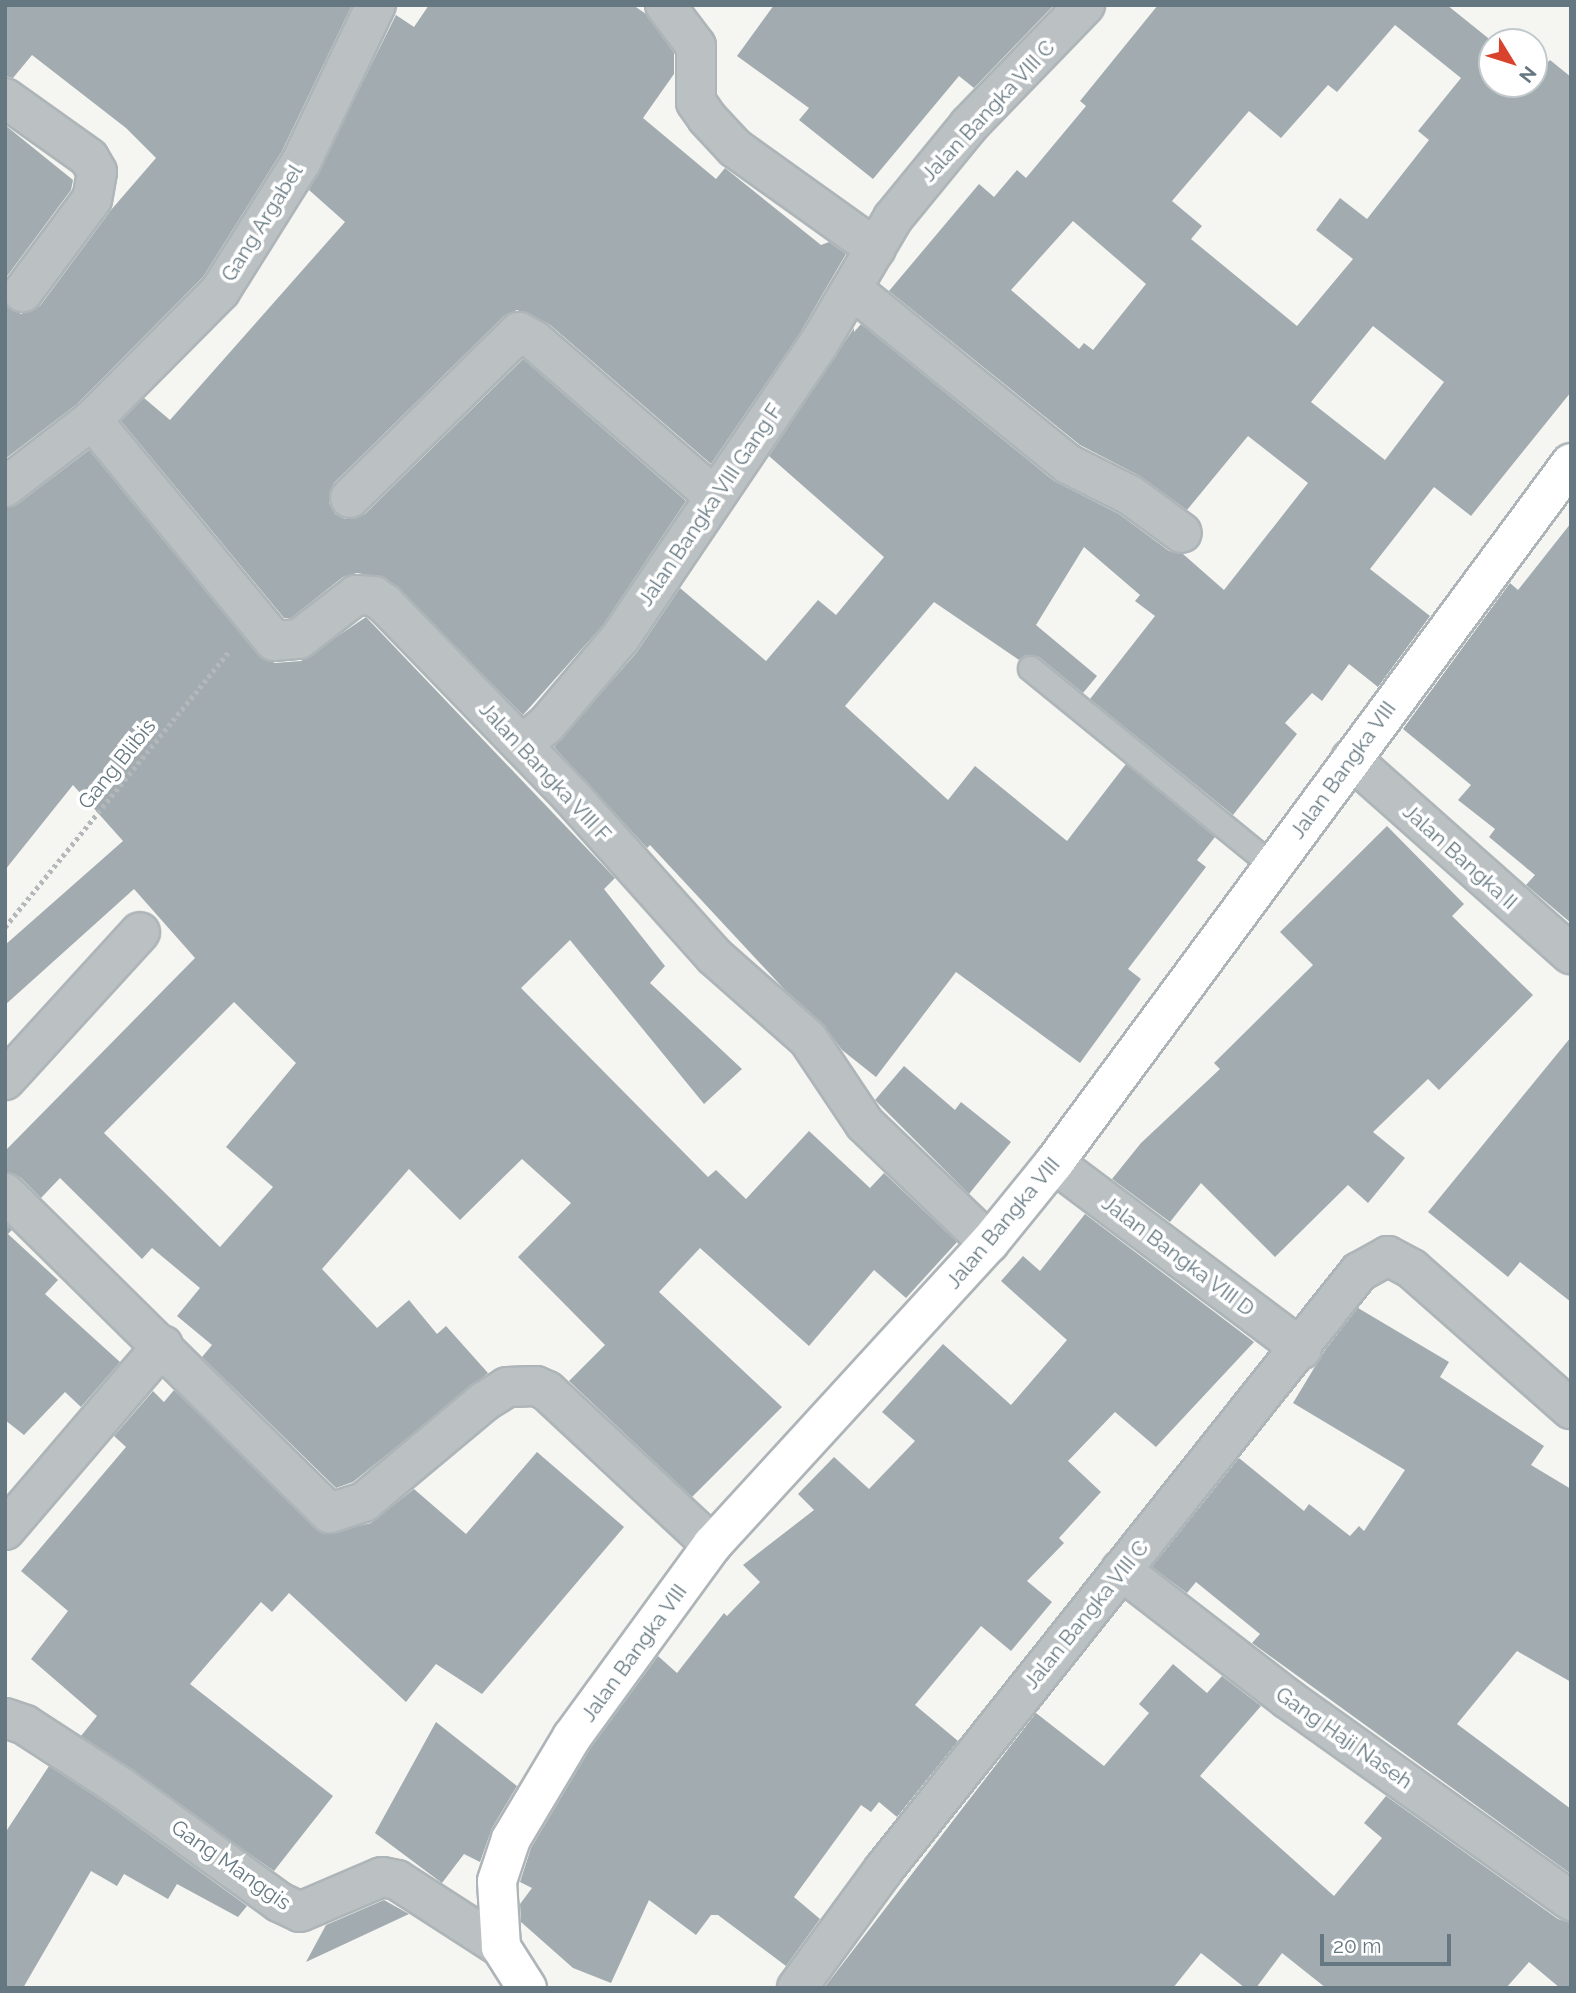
<!DOCTYPE html>
<html>
<head>
<meta charset="utf-8">
<style>
	body { margin:0 }
	#map { position:relative; width:1576px; height:1993px; overflow:hidden; background:#f5f5f1; font-family:Raleway,sans-serif }
	div>[style] { position:absolute }
	[style*='--x'] { left:calc(var(--x)*1px); top:calc(var(--y)*1px); width:calc(var(--w)*1px); rotate:calc(var(--a)*1deg) }
	.building>* { inset:0; background:#a2acb0 }
	.path>* { height:4.5px; margin-top:-2.25px; transform-origin:0; background:repeating-linear-gradient(90deg,#b4b8ba 0 3.5px,transparent 0 7px) }
	.roads { filter:drop-shadow(2px 0 #aeb5b8) drop-shadow(-2px 0 #aeb5b8) drop-shadow(0 2px #aeb5b8) drop-shadow(0 -2px #aeb5b8) }
	.lane>* { height:23px; margin:-11.5px; padding:0 11.5px; transform-origin:11.5px; border-radius:11.5px; background:#bbc1c3 }
	.street>* { height:38px; margin:-19px; padding:0 19px; transform-origin:19px; border-radius:19px; background:#bbc1c3 }
	.secondary>* { height:38px; margin:-19px; padding:0 19px; transform-origin:19px; border-radius:19px; background:#fff }
	span { translate:-50% -50%; white-space:nowrap; text-align:center; line-height:1.15; -webkit-text-stroke:7px #fff; paint-order:stroke }
	.street-label { font-size:21px; color:#657881 }
	.frame { position:absolute; inset:0; border:7px solid #657881; pointer-events:none }
	.north { position:absolute; left:1478px; top:28px; width:70px; height:70px; box-sizing:border-box; background:#fff; border:2px solid #c1c9cd; border-radius:50%; rotate:128deg; font-size:19px; font-weight:700; line-height:28px; text-align:center; color:#657881 }
	.north::after { content:''; display:block; margin:auto; width:24px; height:32px; background:#d9432e; clip-path:polygon(50% 0,100% 100%,50% 72%,0 100%) }
	.scale { position:absolute; left:1320px; top:1934px; width:131px; height:32px; box-sizing:border-box; border:4px solid #657881; border-top:0; padding-left:9px; font-size:21px; line-height:24px; white-space:nowrap; color:#657881; -webkit-text-stroke:5px #fff; paint-order:stroke }
</style>
</head>
<body>
<div id="map">
	<div class="building">
		<div style="clip-path:polygon(5px 5px,352px 5px,282px 151px,203px 277px,77px 404px,5px 459px,5px 304px,21px 314px,40px 306px,111px 210px,156px 158px,126px 128px,32px 55px,13px 78px,5px 76px)"></div>
		<div style="clip-path:polygon(429px 5px,633px 5px,646px 14px,674px 53px,674px 74px,643px 118px,716px 179px,725px 168px,821px 245px,829px 242px,846px 254px,800px 333px,711px 464px,549px 324px,517px 310px,504px 316px,334px 483px,329px 503px,335px 514px,345px 519px,365px 514px,523px 359px,686px 501px,603px 625px,523px 715px,386px 578px,357px 573px,343px 577px,291px 618px,284px 618px,121px 421px,144px 398px,170px 420px,345px 222px,309px 190px,396px 15px,414px 27px)"></div>
		<div style="clip-path:polygon(774px 5px,1054px 5px,974px 88px,959px 76px,873px 179px,799px 120px,809px 108px,737px 56px)"></div>
		<div style="clip-path:polygon(evenodd,1158px 5px,1447px 5px,1493px 42px,1492px 84px,1534px 84px,1534px 75px,1550px 60px,1571px 77px,1571px 392px,1471px 516px,1434px 487px,1370px 569px,1430px 616px,1378px 687px,1349px 664px,1322px 701px,1312px 693px,1285px 723px,1297px 734px,1233px 815px,1090px 699px,1155px 616px,1135px 601px,1140px 595px,1084px 547px,1036px 625px,1097px 676px,1083px 693px,1039px 657px,1026px 655px,1019px 660px,934px 602px,845px 706px,948px 800px,975px 766px,1067px 841px,1126px 764px,1215px 837px,1197px 860px,1206px 867px,1128px 969px,1141px 979px,1080px 1063px,956px 972px,876px 1077px,842px 1050px,822px 1023px,784px 989px,650px 845px,647px 848px,554px 747px,637px 652px,680px 588px,766px 661px,818px 600px,836px 615px,884px 557px,769px 456px,854px 328px,854px 332px,861px 324px,1054px 481px,1119px 514px,1169px 551px,1183px 554px,1224px 590px,1308px 483px,1248px 436px,1187px 510px,1140px 476px,1080px 445px,889px 291px,979px 184px,994px 197px,1017px 170px,1026px 178px,1086px 106px,1080px 101px,1158px 5px,1395px 25px,1461px 78px,1418px 131px,1429px 140px,1367px 219px,1340px 198px,1316px 230px,1353px 259px,1297px 326px,1191px 239px,1202px 226px,1172px 201px,1249px 111px,1281px 138px,1328px 85px,1337px 92px,1395px 25px,1158px 5px,1073px 221px,1146px 284px,1093px 350px,1084px 343px,1079px 349px,1011px 290px,1073px 221px,1158px 5px,1373px 326px,1444px 382px,1385px 460px,1311px 402px,1373px 326px)"></div>
		<div style="clip-path:polygon(5px 125px,73px 180px,71px 190px,5px 279px)"></div>
		<div style="clip-path:polygon(evenodd,89px 450px,258px 655px,275px 663px,301px 661px,366px 617px,615px 878px,604px 889px,665px 966px,650px 983px,742px 1069px,704px 1104px,570px 940px,521px 988px,708px 1177px,716px 1170px,746px 1199px,809px 1131px,870px 1188px,884px 1173px,957px 1242px,906px 1298px,874px 1270px,809px 1346px,700px 1248px,659px 1292px,782px 1407px,692px 1497px,569px 1381px,605px 1345px,518px 1257px,571px 1203px,522px 1159px,460px 1220px,409px 1169px,322px 1269px,377px 1328px,409px 1300px,437px 1334px,446px 1326px,488px 1373px,353px 1482px,336px 1488px,202px 1357px,212px 1345px,177px 1316px,200px 1288px,152px 1248px,142px 1259px,60px 1178px,41px 1198px,20px 1177px,5px 1172px,5px 1151px,195px 958px,134px 889px,5px 1005px,5px 945px,123px 841px,73px 785px,5px 870px,5px 508px,18px 504px,89px 450px,234px 1002px,296px 1063px,226px 1147px,273px 1187px,220px 1247px,104px 1133px,234px 1002px)"></div>
		<div style="clip-path:polygon(1571px 523px,1571px 923px,1526px 885px,1535px 875px,1489px 837px,1495px 829px,1458px 800px,1471px 785px,1403px 729px,1510px 583px,1518px 590px)"></div>
		<div style="clip-path:polygon(1387px 826px,1464px 904px,1452px 916px,1533px 995px,1439px 1090px,1428px 1079px,1373px 1132px,1405px 1158px,1368px 1203px,1348px 1185px,1275px 1257px,1201px 1183px,1170px 1222px,1112px 1179px,1141px 1143px,1220px 1069px,1214px 1063px,1313px 965px,1280px 932px)"></div>
		<div style="clip-path:polygon(1571px 1037px,1571px 1302px,1520px 1262px,1508px 1277px,1428px 1212px)"></div>
		<div style="clip-path:polygon(904px 1066px,955px 1110px,961px 1102px,1011px 1142px,969px 1194px,875px 1100px)"></div>
		<div style="clip-path:polygon(1085px 1214px,1254px 1342px,1156px 1447px,1115px 1412px,1068px 1461px,1101px 1492px,1059px 1538px,1064px 1543px,1027px 1581px,1052px 1602px,1011px 1651px,981px 1626px,915px 1705px,958px 1741px,897px 1817px,879px 1802px,871px 1812px,861px 1805px,794px 1897px,820px 1919px,786px 1966px,718px 1915px,711px 1915px,696px 1935px,649px 1900px,611px 1983px,573px 1968px,521px 1922px,520px 1904px,532px 1888px,520px 1882px,531px 1848px,590px 1749px,658px 1656px,677px 1673px,724px 1613px,727px 1616px,760px 1582px,743px 1565px,814px 1510px,798px 1494px,834px 1457px,869px 1489px,915px 1441px,882px 1412px,943px 1344px,1011px 1405px,1067px 1340px,1001px 1281px,1023px 1256px,1040px 1271px)"></div>
		<div style="clip-path:polygon(5px 1224px,12px 1230px,8px 1234px,58px 1280px,45px 1294px,120px 1362px,81px 1407px,65px 1392px,24px 1435px,5px 1420px)"></div>
		<div style="clip-path:polygon(1358px 1308px,1449px 1362px,1440px 1377px,1544px 1446px,1531px 1465px,1571px 1489px,1571px 1682px,1517px 1651px,1457px 1724px,1571px 1809px,1571px 1874px,1252px 1643px,1260px 1634px,1196px 1582px,1187px 1593px,1152px 1567px,1239px 1458px,1304px 1511px,1309px 1504px,1350px 1536px,1359px 1526px,1364px 1531px,1405px 1470px,1293px 1403px,1325px 1350px)"></div>
		<div style="clip-path:polygon(174px 1390px,324px 1534px,371px 1523px,414px 1489px,466px 1534px,537px 1452px,624px 1527px,482px 1694px,436px 1664px,406px 1702px,289px 1593px,272px 1612px,261px 1602px,190px 1684px,333px 1796px,274px 1871px,81px 1736px,97px 1716px,31px 1659px,68px 1611px,21px 1571px,126px 1447px,114px 1436px,153px 1391px,164px 1402px)"></div>
		<div style="clip-path:polygon(1173px 1664px,1207px 1693px,1222px 1676px,1261px 1706px,1200px 1776px,1334px 1896px,1382px 1838px,1364px 1823px,1386px 1796px,1558px 1919px,1571px 1923px,1571px 1988px,1560px 1988px,1529px 1962px,1506px 1988px,1326px 1988px,1282px 1953px,1256px 1988px,1245px 1988px,1201px 1953px,1173px 1988px,824px 1988px,1036px 1713px,1104px 1766px,1149px 1713px,1139px 1704px)"></div>
		<div style="clip-path:polygon(436px 1722px,517px 1786px,492px 1828px,480px 1862px,464px 1854px,442px 1883px,375px 1833px)"></div>
		<div style="clip-path:polygon(49px 1766px,107px 1804px,247px 1906px,238px 1917px,177px 1884px,168px 1899px,124px 1874px,117px 1886px,91px 1871px,23px 1988px,5px 1988px,5px 1833px)"></div>
		<div style="clip-path:polygon(384px 1900px,409px 1914px,306px 1962px,326px 1925px)"></div>
	</div>
	<div class="path">
		<div style="--x:5;--y:927;--w:357;--a:-50.9"></div>
	</div>
	<div class="roads">
		<div class="lane">
			<div style="--x:1030;--y:668;--w:313;--a:39.2"></div>
		</div>
		<div class="street">
			<div style="--x:665;--y:5;--w:51;--a:52.9"></div>
			<div style="--x:696;--y:46;--w:56;--a:90"></div>
			<div style="--x:696;--y:102;--w:19;--a:55"></div>
			<div style="--x:707;--y:118;--w:41;--a:47"></div>
			<div style="--x:735;--y:148;--w:173;--a:35.6"></div>
			<div style="--x:5;--y:98;--w:103;--a:35.5"></div>
			<div style="--x:89;--y:158;--w:16;--a:60"></div>
			<div style="--x:97;--y:172;--w:27;--a:100"></div>
			<div style="--x:92;--y:199;--w:116;--a:126.6"></div>
			<div style="--x:853;--y:290;--w:277;--a:39"></div>
			<div style="--x:1068;--y:464;--w:69;--a:26.6"></div>
			<div style="--x:1130;--y:495;--w:64;--a:36.2"></div>
			<div style="--x:92;--y:420;--w:286;--a:50.5"></div>
			<div style="--x:274;--y:641;--w:25;--a:-5"></div>
			<div style="--x:299;--y:639;--w:72;--a:-37.7"></div>
			<div style="--x:356;--y:595;--w:18;--a:3"></div>
			<div style="--x:374;--y:596;--w:14;--a:36"></div>
			<div style="--x:385;--y:604;--w:267;--a:45.9"></div>
			<div style="--x:571;--y:796;--w:215;--a:48.2"></div>
			<div style="--x:714;--y:956;--w:125;--a:41.4"></div>
			<div style="--x:808;--y:1039;--w:102;--a:56.2"></div>
			<div style="--x:865;--y:1124;--w:172;--a:43.8"></div>
			<div style="--x:5;--y:487;--w:110;--a:-37.6"></div>
			<div style="--x:92;--y:420;--w:182;--a:-45.2"></div>
			<div style="--x:220;--y:291;--w:152;--a:-57.9"></div>
			<div style="--x:301;--y:162;--w:174;--a:-64.5"></div>
			<div style="--x:350;--y:498;--w:237;--a:-44.5"></div>
			<div style="--x:519;--y:332;--w:18;--a:29"></div>
			<div style="--x:535;--y:341;--w:235;--a:40.9"></div>
			<div style="--x:522;--y:745;--w:33;--a:-40"></div>
			<div style="--x:547;--y:724;--w:113;--a:-49.7"></div>
			<div style="--x:620;--y:638;--w:354;--a:-56"></div>
			<div style="--x:818;--y:345;--w:147;--a:-59.4"></div>
			<div style="--x:893;--y:218;--w:120;--a:-50.7"></div>
			<div style="--x:969;--y:125;--w:167;--a:-46"></div>
			<div style="--x:1351;--y:759;--w:294;--a:41.6"></div>
			<div style="--x:5;--y:1080;--w:200;--a:-47.6"></div>
			<div style="--x:1054;--y:1163;--w:310;--a:36.9"></div>
			<div style="--x:5;--y:1193;--w:456;--a:44.6"></div>
			<div style="--x:330;--y:1513;--w:36;--a:-18"></div>
			<div style="--x:364;--y:1502;--w:158;--a:-39.9"></div>
			<div style="--x:485;--y:1401;--w:26;--a:-32"></div>
			<div style="--x:507;--y:1387;--w:29;--a:-2"></div>
			<div style="--x:536;--y:1386;--w:12;--a:24"></div>
			<div style="--x:547;--y:1391;--w:226;--a:43"></div>
			<div style="--x:5;--y:1530;--w:243;--a:-49.5"></div>
			<div style="--x:1121;--y:1570;--w:211;--a:37.7"></div>
			<div style="--x:1288;--y:1699;--w:348;--a:35.5"></div>
			<div style="--x:5;--y:1718;--w:21;--a:19"></div>
			<div style="--x:25;--y:1725;--w:112;--a:33"></div>
			<div style="--x:119;--y:1786;--w:198;--a:35.9"></div>
			<div style="--x:279;--y:1902;--w:23;--a:25"></div>
			<div style="--x:300;--y:1912;--w:89;--a:-23.1"></div>
			<div style="--x:382;--y:1877;--w:15;--a:11"></div>
			<div style="--x:397;--y:1880;--w:124;--a:32.8"></div>
			<div style="--x:797;--y:1988;--w:147;--a:-53.8"></div>
			<div style="--x:884;--y:1869;--w:763;--a:-51.49"></div>
			<div style="--x:1359;--y:1272;--w:33;--a:-29"></div>
			<div style="--x:1388;--y:1256;--w:27;--a:28"></div>
			<div style="--x:1412;--y:1269;--w:212;--a:41.4"></div>
		</div>
		<div class="secondary">
			<div style="--x:527;--y:1988;--w:49;--a:-122.4"></div>
			<div style="--x:501;--y:1947;--w:66;--a:-93.5"></div>
			<div style="--x:497;--y:1881;--w:44;--a:-71.6"></div>
			<div style="--x:511;--y:1839;--w:119;--a:-59.1"></div>
			<div style="--x:572;--y:1737;--w:238;--a:-53.9"></div>
			<div style="--x:712;--y:1545;--w:410;--a:-47.5"></div>
			<div style="--x:989;--y:1243;--w:103;--a:-50.9"></div>
			<div style="--x:1054;--y:1163;--w:870;--a:-53.55"></div>
		</div>
	</div>
	<div class="street-label">
		<span style="left:988px;top:111px;rotate:-47deg">Jalan Bangka VIII C</span>
		<span style="left:262px;top:223px;rotate:-58deg">Gang Argabel</span>
		<span style="left:710px;top:505px;rotate:-56deg">Jalan Bangka VIII Gang F</span>
		<span style="left:117px;top:764px;rotate:-51deg">Gang Blibis</span>
		<span style="left:1343px;top:770px;rotate:-54deg">Jalan Bangka VIII</span>
		<span style="left:545px;top:772px;rotate:47deg">Jalan Bangka VIII F</span>
		<span style="left:1460px;top:857px;rotate:42deg">Jalan Bangka II</span>
		<span style="left:1003px;top:1223px;rotate:-50deg">Jalan Bangka VIII</span>
		<span style="left:1178px;top:1256px;rotate:37deg">Jalan Bangka VIII D</span>
		<span style="left:1086px;top:1615px;rotate:-51deg">Jalan Bangka VIII C</span>
		<span style="left:634px;top:1653px;rotate:-54deg">Jalan Bangka VIII</span>
		<span style="left:1344px;top:1738px;rotate:35deg">Gang Haji Naseh</span>
		<span style="left:231px;top:1865px;rotate:35deg">Gang Manggis</span>
	</div>
	<div class="frame"></div>
	<div class="north">N</div>
	<div class="scale">20 m</div>
</div>
</body>
</html>
